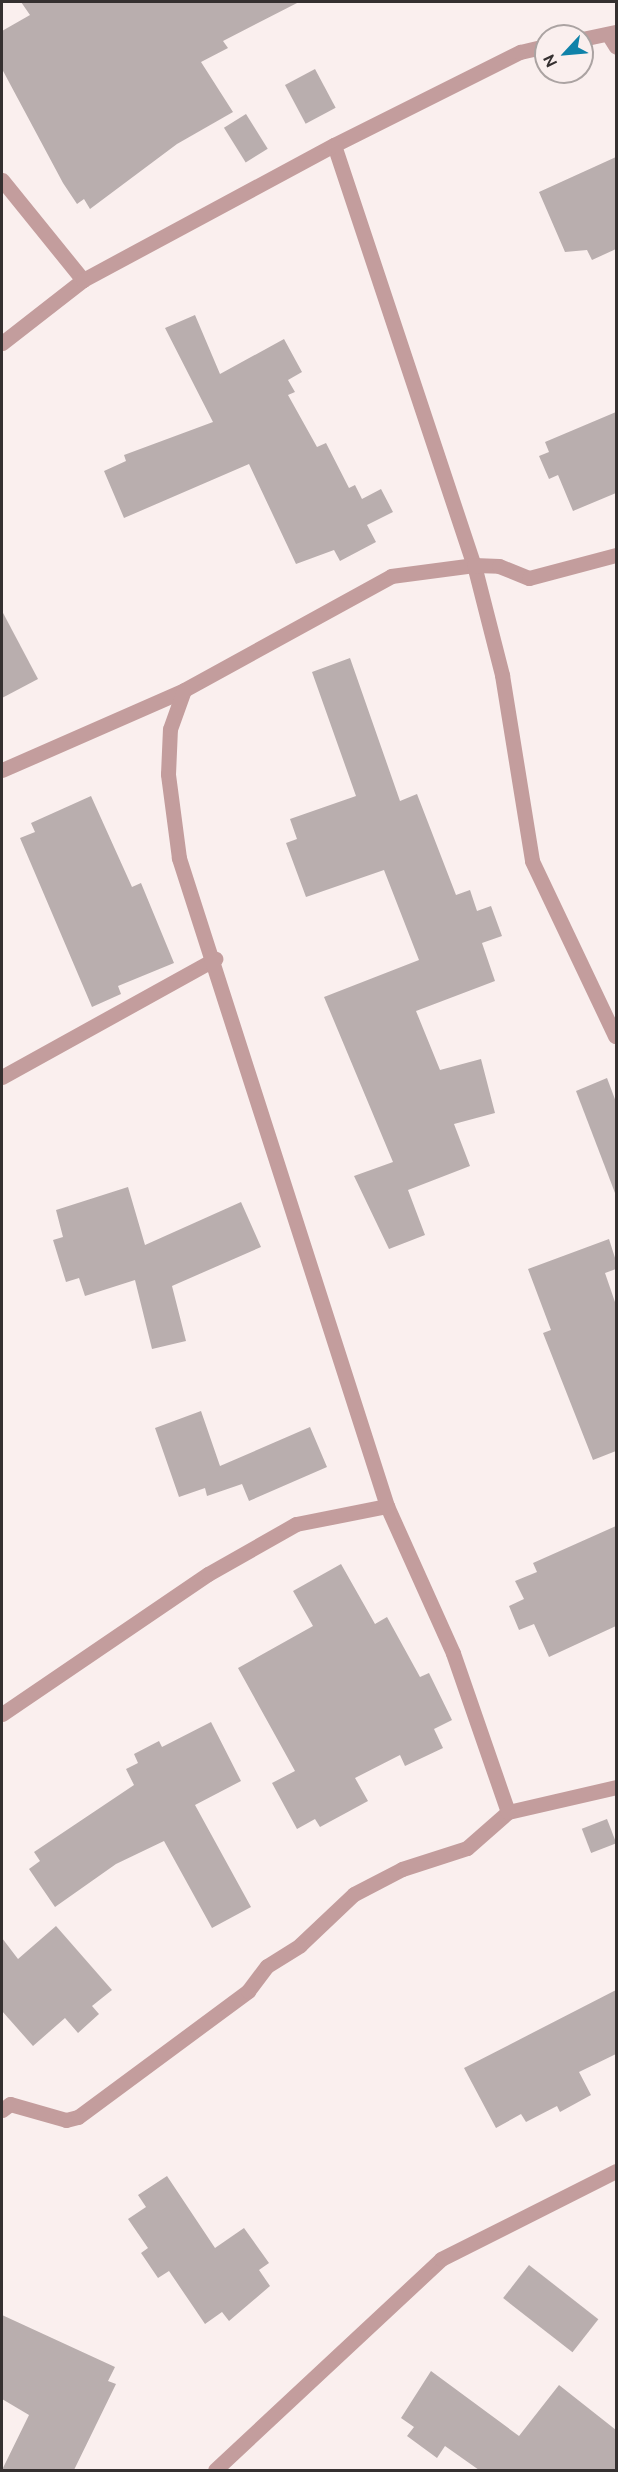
<!DOCTYPE html>
<html>
<head>
<meta charset="utf-8">
<style>
	body { margin:0 }
	#map { position:relative; width:618px; height:2472px; overflow:hidden; background:#faefee; font-family:Ubuntu,sans-serif }
	div>[style] { position:absolute }
	[style*='--x'] { left:calc(var(--x)*1px); top:calc(var(--y)*1px); width:calc(var(--w)*1px); rotate:calc(var(--a)*1deg) }
	.building>* { inset:0; background:#b9aeae; transform-origin:0 0 }
	.minor>* { height:15px; margin:-7.5px; padding:0 7.5px; transform-origin:7.5px; border-radius:7.5px; background:#c39d9d }
	span { translate:-50% -50%; white-space:nowrap; text-align:center; line-height:1.15; -webkit-text-stroke:6px #faefee; paint-order:stroke }
	.frame { position:absolute; inset:0; border:3px solid #353030; pointer-events:none }
	.north { position:absolute; left:534px; top:24px; width:60px; height:60px; box-sizing:border-box; background:#faefee; border:2px solid #aba3a2; border-radius:50%; rotate:244deg; font-size:16px; font-weight:700; line-height:24px; text-align:center; color:#353030 }
	.north::after { content:''; display:block; margin:auto; width:21px; height:27px; background:#0f82a9; clip-path:polygon(50% 0,100% 100%,50% 72%,0 100%) }
</style>
</head>
<body>
<div id="map">
	<div class="building">
		<div style="clip-path:polygon(21px 2px,299px 2px,223px 41px,228px 48px,201px 62px,233px 112px,177px 144px,90px 209px,84px 199px,77px 204px,63px 183px,2px 69px,2px 31px,30px 15px)"></div>
		<div style="left:315px;top:69px;width:44px;height:34px;rotate:62deg"></div>
		<div style="left:246px;top:114px;width:41px;height:26px;rotate:58deg"></div>
		<div style="clip-path:polygon(616px 157px,616px 249px,592px 260px,587px 250px,565px 252px,539px 192px)"></div>
		<div style="clip-path:polygon(195px 315px,220px 374px,284px 339px,302px 372px,288px 380px,295px 392px,288px 395px,317px 447px,326px 443px,349px 488px,355px 485px,362px 499px,381px 489px,393px 512px,367px 525px,376px 542px,340px 561px,334px 550px,296px 564px,249px 464px,124px 518px,104px 471px,126px 461px,124px 455px,213px 422px,165px 328px)"></div>
		<div style="clip-path:polygon(616px 412px,616px 493px,573px 511px,558px 475px,549px 479px,539px 456px,549px 452px,545px 442px)"></div>
		<div style="clip-path:polygon(2px 611px,38px 679px,2px 698px)"></div>
		<div style="clip-path:polygon(350px 658px,400px 801px,417px 794px,456px 895px,470px 890px,477px 911px,491px 906px,502px 936px,482px 943px,495px 981px,416px 1011px,440px 1070px,481px 1059px,495px 1113px,454px 1124px,470px 1166px,408px 1190px,425px 1235px,389px 1249px,354px 1176px,393px 1162px,324px 997px,419px 960px,384px 870px,306px 897px,286px 843px,297px 839px,290px 819px,356px 796px,312px 672px)"></div>
		<div style="clip-path:polygon(91px 796px,132px 887px,141px 883px,174px 963px,118px 986px,121px 994px,92px 1007px,20px 838px,35px 832px,31px 823px)"></div>
		<div style="clip-path:polygon(607px 1078px,616px 1102px,615px 1193px,576px 1091px)"></div>
		<div style="clip-path:polygon(128px 1187px,145px 1245px,241px 1202px,261px 1247px,172px 1286px,186px 1341px,152px 1349px,135px 1280px,85px 1296px,79px 1278px,66px 1282px,53px 1240px,63px 1237px,56px 1210px)"></div>
		<div style="clip-path:polygon(609px 1239px,616px 1261px,616px 1269px,605px 1273px,616px 1305px,616px 1451px,593px 1460px,543px 1333px,551px 1330px,528px 1269px)"></div>
		<div style="clip-path:polygon(201px 1411px,220px 1466px,310px 1427px,327px 1467px,249px 1501px,242px 1484px,207px 1496px,205px 1488px,179px 1497px,155px 1428px)"></div>
		<div style="clip-path:polygon(616px 1526px,616px 1626px,549px 1657px,534px 1624px,519px 1630px,509px 1606px,524px 1599px,515px 1581px,537px 1572px,533px 1563px)"></div>
		<div style="clip-path:polygon(341px 1564px,375px 1624px,387px 1617px,420px 1677px,429px 1673px,452px 1720px,434px 1729px,443px 1748px,405px 1766px,400px 1755px,355px 1778px,368px 1801px,320px 1827px,315px 1819px,297px 1829px,272px 1783px,295px 1771px,238px 1668px,313px 1626px,293px 1591px)"></div>
		<div style="clip-path:polygon(211px 1722px,241px 1781px,195px 1805px,251px 1907px,212px 1928px,164px 1841px,116px 1864px,55px 1907px,29px 1869px,40px 1861px,34px 1852px,134px 1785px,126px 1769px,138px 1763px,134px 1754px,159px 1741px,162px 1747px)"></div>
		<div style="left:607px;top:1819px;width:26px;height:27px;rotate:69deg"></div>
		<div style="clip-path:polygon(56px 1926px,112px 1990px,92px 2006px,99px 2014px,78px 2033px,65px 2018px,33px 2046px,2px 2011px,2px 1938px,18px 1959px)"></div>
		<div style="clip-path:polygon(616px 1990px,616px 2054px,579px 2072px,591px 2095px,560px 2112px,557px 2106px,526px 2122px,521px 2114px,496px 2128px,464px 2068px)"></div>
		<div style="clip-path:polygon(167px 2176px,215px 2248px,244px 2228px,269px 2263px,259px 2270px,270px 2286px,229px 2321px,222px 2312px,205px 2324px,169px 2271px,158px 2278px,141px 2253px,148px 2248px,128px 2219px,146px 2207px,138px 2195px)"></div>
		<div style="left:529px;top:2265px;width:88px;height:42px;rotate:38deg"></div>
		<div style="clip-path:polygon(2px 2315px,115px 2367px,108px 2381px,116px 2384px,74px 2470px,2px 2470px,29px 2415px,2px 2399px)"></div>
		<div style="clip-path:polygon(431px 2371px,519px 2436px,559px 2385px,616px 2430px,616px 2470px,479px 2470px,445px 2446px,437px 2458px,407px 2436px,414px 2427px,401px 2418px)"></div>
	</div>
	<div class="minor">
		<div style="--x:608;--y:34;--w:15;--a:58"></div>
		<div style="--x:582;--y:39;--w:35;--a:-12"></div>
		<div style="--x:334;--y:145;--w:443;--a:71.6"></div>
		<div style="--x:474;--y:565;--w:114;--a:75.7"></div>
		<div style="--x:502;--y:675;--w:188;--a:80.8"></div>
		<div style="--x:532;--y:861;--w:194;--a:64.6"></div>
		<div style="--x:2;--y:180;--w:129;--a:51"></div>
		<div style="--x:2;--y:343;--w:103;--a:-37.9"></div>
		<div style="--x:83;--y:280;--w:285;--a:-28.3"></div>
		<div style="--x:334;--y:145;--w:208;--a:-26.6"></div>
		<div style="--x:520;--y:52;--w:27;--a:-13"></div>
		<div style="--x:2;--y:770;--w:199;--a:-23.7"></div>
		<div style="--x:184;--y:690;--w:236;--a:-28.8"></div>
		<div style="--x:391;--y:576;--w:84;--a:-7.5"></div>
		<div style="--x:474;--y:565;--w:25;--a:2"></div>
		<div style="--x:499;--y:566;--w:32;--a:22"></div>
		<div style="--x:529;--y:578;--w:90;--a:-14.8"></div>
		<div style="--x:2;--y:1077;--w:244;--a:-29"></div>
		<div style="--x:2;--y:1714;--w:249;--a:-34.2"></div>
		<div style="--x:208;--y:1574;--w:101;--a:-29.6"></div>
		<div style="--x:296;--y:1524;--w:93;--a:-11.2"></div>
		<div style="--x:508;--y:1812;--w:111;--a:-13"></div>
		<div style="--x:2;--y:2110;--w:10;--a:-37"></div>
		<div style="--x:10;--y:2104;--w:58;--a:15.9"></div>
		<div style="--x:66;--y:2120;--w:12;--a:-14"></div>
		<div style="--x:78;--y:2117;--w:212;--a:-36.5"></div>
		<div style="--x:248;--y:1991;--w:31;--a:-53"></div>
		<div style="--x:267;--y:1966;--w:39;--a:-32"></div>
		<div style="--x:300;--y:1945;--w:74;--a:-43.4"></div>
		<div style="--x:354;--y:1894;--w:54;--a:-27.5"></div>
		<div style="--x:402;--y:1869;--w:68;--a:-17.9"></div>
		<div style="--x:467;--y:1848;--w:55;--a:-41.3"></div>
		<div style="--x:508;--y:1812;--w:168;--a:-109.1"></div>
		<div style="--x:453;--y:1653;--w:161;--a:-114.2"></div>
		<div style="--x:387;--y:1506;--w:681;--a:-107.8"></div>
		<div style="--x:179;--y:858;--w:85;--a:-97.5"></div>
		<div style="--x:168;--y:774;--w:45;--a:-87.5"></div>
		<div style="--x:170;--y:729;--w:41;--a:-70.3"></div>
		<div style="--x:215;--y:2470;--w:309;--a:-43"></div>
		<div style="--x:441;--y:2259;--w:196;--a:-26.7"></div>
	</div>
	<div class="frame"></div>
	<div class="north">N</div>
</div>
</body>
</html>
